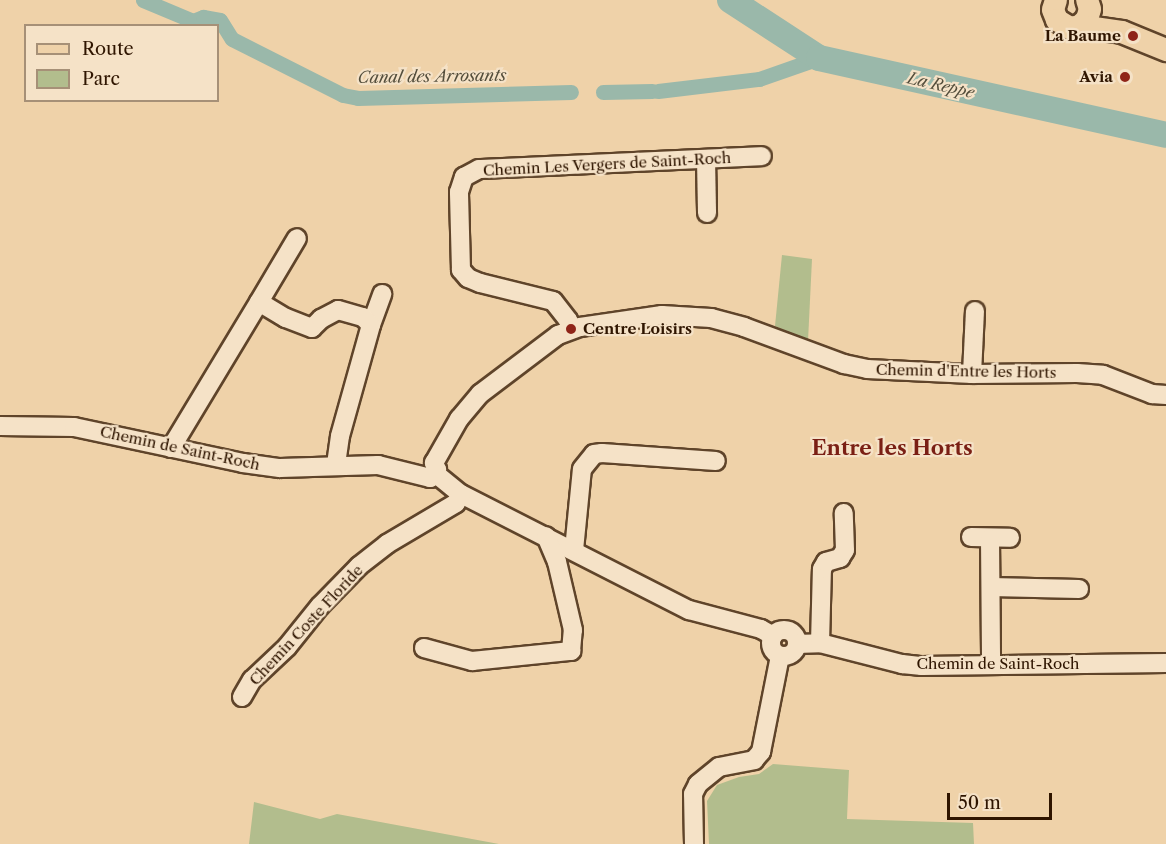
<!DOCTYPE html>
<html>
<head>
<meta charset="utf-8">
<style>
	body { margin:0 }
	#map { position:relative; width:1166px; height:844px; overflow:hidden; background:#efd2a9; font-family:"Libre Caslon Text",serif }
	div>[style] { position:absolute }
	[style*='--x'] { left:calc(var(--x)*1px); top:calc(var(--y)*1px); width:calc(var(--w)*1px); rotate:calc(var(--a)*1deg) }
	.green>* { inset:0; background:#b2bd8d }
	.canal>* { height:15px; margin:-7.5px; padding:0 7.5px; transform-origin:7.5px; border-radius:7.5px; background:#9ab8aa }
	.river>* { height:26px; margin:-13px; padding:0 13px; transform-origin:13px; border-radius:13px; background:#9ab8aa }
	.roads { filter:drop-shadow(2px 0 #5f442a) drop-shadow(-2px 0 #5f442a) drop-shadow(0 2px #5f442a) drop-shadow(0 -2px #5f442a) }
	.minor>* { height:18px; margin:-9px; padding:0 9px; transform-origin:9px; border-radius:9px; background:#f5e2c7 }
	.minor>.ring { margin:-9px; padding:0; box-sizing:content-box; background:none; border:18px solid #f5e2c7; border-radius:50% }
	.major>* { height:22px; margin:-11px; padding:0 11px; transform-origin:11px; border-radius:11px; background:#efd2a9 }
	.dots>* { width:16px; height:16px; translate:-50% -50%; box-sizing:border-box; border:3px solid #f5e2c7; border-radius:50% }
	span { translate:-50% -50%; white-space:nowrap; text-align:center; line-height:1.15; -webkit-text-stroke:4.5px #f5e2c7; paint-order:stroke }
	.poi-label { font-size:15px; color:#2f1500; font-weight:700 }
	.right { translate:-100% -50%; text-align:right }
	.left { translate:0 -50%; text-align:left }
	.street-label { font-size:15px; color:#2f1500 }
	.water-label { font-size:16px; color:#544e3c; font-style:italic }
	.district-label { font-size:21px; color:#7a1f14; font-weight:700 }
	.legend { position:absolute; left:24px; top:24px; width:195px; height:78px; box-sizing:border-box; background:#f5e2c7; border:2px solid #a69077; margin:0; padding:8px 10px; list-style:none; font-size:18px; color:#2f1500 }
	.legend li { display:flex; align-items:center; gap:12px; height:30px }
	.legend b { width:30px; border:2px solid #a69077 }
	.scale { position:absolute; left:947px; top:793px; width:105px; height:27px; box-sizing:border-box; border:3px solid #2f1500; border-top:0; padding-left:8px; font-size:18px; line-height:21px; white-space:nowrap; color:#2f1500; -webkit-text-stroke:4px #f5e2c7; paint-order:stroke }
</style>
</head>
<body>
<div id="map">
	<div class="green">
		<div style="clip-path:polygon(782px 255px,812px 259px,808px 341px,775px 326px)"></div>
		<div style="clip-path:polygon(773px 764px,849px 770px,847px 819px,973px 823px,974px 844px,709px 844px,707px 801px,717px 785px,739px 777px,759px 774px)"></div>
		<div style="clip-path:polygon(254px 802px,320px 819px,337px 814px,499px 844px,249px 844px)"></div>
	</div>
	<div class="canal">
		<div style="--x:143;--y:0;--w:54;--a:22.8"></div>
		<div style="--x:193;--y:21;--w:11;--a:-22"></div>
		<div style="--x:203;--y:17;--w:17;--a:10"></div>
		<div style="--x:220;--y:20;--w:22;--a:58"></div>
		<div style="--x:232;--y:39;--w:124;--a:26.8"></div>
		<div style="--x:343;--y:95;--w:15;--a:11"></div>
		<div style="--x:358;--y:98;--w:213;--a:-1.6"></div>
		<div style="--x:658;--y:91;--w:102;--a:-6.8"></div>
		<div style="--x:759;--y:79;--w:64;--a:-19.3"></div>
		<div style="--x:603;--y:92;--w:49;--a:-1.2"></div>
	</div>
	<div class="river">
		<div style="--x:730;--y:0;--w:106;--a:33.1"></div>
		<div style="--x:819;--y:58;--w:355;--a:12.5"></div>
	</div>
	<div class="roads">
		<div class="minor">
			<div style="--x:706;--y:159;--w:54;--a:88.9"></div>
			<div style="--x:259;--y:302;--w:74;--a:-59.3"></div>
			<div style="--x:371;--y:325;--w:33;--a:-70"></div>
			<div style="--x:571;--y:329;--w:9;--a:-108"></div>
			<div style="--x:568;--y:320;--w:24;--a:-128"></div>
			<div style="--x:553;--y:301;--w:75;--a:-166.1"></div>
			<div style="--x:480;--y:283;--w:13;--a:-157"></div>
			<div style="--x:468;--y:278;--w:11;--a:-131"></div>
			<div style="--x:461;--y:270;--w:78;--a:-91.5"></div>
			<div style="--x:459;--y:192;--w:16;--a:-72"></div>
			<div style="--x:464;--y:177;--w:17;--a:-28"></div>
			<div style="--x:479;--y:169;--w:283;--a:-2.6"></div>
			<div style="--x:972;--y:374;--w:63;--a:-87.3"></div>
			<div style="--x:0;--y:426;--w:74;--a:0.8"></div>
			<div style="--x:74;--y:427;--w:173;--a:12"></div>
			<div style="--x:243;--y:463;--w:37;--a:8"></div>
			<div style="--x:280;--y:468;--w:98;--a:-1.8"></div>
			<div style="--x:378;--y:465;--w:54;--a:14"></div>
			<div style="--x:430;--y:478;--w:11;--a:-49"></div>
			<div style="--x:437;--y:470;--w:8;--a:-113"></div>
			<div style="--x:171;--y:448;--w:170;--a:-58.9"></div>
			<div style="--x:259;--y:302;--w:31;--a:31"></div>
			<div style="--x:286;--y:318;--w:28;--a:21"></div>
			<div style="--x:312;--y:328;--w:13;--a:-45"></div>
			<div style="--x:321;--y:319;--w:19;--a:-28"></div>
			<div style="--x:338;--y:310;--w:26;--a:16"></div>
			<div style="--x:363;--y:317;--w:11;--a:45"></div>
			<div style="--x:371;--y:325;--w:115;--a:105.6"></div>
			<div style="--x:340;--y:436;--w:30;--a:98"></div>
			<div style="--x:434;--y:463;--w:51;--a:-60.4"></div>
			<div style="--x:459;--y:419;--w:33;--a:-50"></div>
			<div style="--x:480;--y:394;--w:98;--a:-37.1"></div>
			<div style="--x:558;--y:335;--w:23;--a:-20"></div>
			<div style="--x:580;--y:327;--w:83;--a:-8.3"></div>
			<div style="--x:662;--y:315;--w:49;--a:3.5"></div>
			<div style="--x:711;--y:318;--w:34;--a:15"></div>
			<div style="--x:744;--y:327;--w:107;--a:20.3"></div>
			<div style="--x:844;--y:364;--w:24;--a:12"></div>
			<div style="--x:867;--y:369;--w:105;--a:2.7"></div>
			<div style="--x:972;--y:374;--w:105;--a:-0.5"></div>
			<div style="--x:1077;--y:373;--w:26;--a:4"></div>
			<div style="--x:1103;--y:375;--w:53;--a:21.2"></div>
			<div style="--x:1152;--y:394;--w:14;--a:4"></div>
			<div style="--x:436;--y:474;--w:32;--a:39"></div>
			<div style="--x:461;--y:494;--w:256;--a:27"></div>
			<div style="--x:689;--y:610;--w:74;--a:14.8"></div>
			<div style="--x:761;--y:629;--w:14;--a:30"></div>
			<div style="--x:971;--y:537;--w:39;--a:1"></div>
			<div style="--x:990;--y:539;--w:125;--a:89.5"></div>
			<div style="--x:574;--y:550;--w:81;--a:-84.4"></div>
			<div style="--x:582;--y:469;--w:19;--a:-51"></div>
			<div style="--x:594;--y:454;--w:8;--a:-7"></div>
			<div style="--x:602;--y:453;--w:114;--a:4"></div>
			<div style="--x:991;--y:587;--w:88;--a:1.3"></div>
			<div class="ring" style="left:771px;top:630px;width:8px;height:8px"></div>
			<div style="--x:820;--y:643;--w:74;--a:-88.5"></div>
			<div style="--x:822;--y:569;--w:8;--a:-60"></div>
			<div style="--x:826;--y:562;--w:15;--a:-16"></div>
			<div style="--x:840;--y:558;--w:9;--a:-58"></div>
			<div style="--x:845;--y:550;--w:37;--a:-92"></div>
			<div style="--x:797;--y:644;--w:23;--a:-2"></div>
			<div style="--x:820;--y:643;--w:85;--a:14.4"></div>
			<div style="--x:902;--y:664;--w:20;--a:6"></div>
			<div style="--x:922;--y:666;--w:244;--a:-0.7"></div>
			<div style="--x:424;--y:648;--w:50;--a:15.2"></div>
			<div style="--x:472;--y:661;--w:100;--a:-5.8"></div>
			<div style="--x:571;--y:651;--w:21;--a:-85"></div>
			<div style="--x:573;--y:630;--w:70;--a:-103.2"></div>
			<div style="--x:557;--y:562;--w:28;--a:-113"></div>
			<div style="--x:242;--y:697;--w:20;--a:-60"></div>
			<div style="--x:252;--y:680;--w:48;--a:-43.3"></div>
			<div style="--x:287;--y:647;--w:53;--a:-51.2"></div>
			<div style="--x:320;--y:606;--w:56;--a:-45.7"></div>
			<div style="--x:359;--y:566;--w:36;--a:-38"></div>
			<div style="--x:387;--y:544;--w:80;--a:-30.7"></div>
			<div style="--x:456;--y:503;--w:10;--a:-61"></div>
			<div style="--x:694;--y:844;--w:50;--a:-91.1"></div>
			<div style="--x:693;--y:794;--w:11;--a:-63"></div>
			<div style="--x:698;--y:784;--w:27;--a:-39"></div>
			<div style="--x:719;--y:767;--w:36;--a:-11"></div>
			<div style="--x:754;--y:760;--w:11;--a:-49"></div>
			<div style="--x:761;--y:752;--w:98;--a:-78.8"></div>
		</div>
		<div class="major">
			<div style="--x:1056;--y:0;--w:10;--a:107"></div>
			<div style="--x:1053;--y:10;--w:11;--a:68"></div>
			<div style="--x:1057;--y:20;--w:15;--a:32"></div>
			<div style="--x:1070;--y:28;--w:10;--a:-11"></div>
			<div style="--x:1080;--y:26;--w:10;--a:-45"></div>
			<div style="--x:1087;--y:19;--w:10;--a:-73"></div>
			<div style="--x:1090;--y:9;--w:9;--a:-108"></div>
			<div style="--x:1080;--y:26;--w:42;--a:8.1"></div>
			<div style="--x:1122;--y:32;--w:48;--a:22.2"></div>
		</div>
	</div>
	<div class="dots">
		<div style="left:1133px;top:36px;background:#8f2418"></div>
		<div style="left:1125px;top:77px;background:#8f2418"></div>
		<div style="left:571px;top:329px;background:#8f2418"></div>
	</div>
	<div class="poi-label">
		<span class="right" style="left:1121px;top:36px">La Baume</span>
		<span class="right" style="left:1113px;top:77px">Avia</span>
		<span class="left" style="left:583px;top:329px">Centre Loisirs</span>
	</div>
	<div class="street-label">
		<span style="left:607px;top:164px;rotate:-3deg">Chemin Les Vergers de Saint-Roch</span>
		<span style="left:966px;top:371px;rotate:1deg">Chemin d'Entre les Horts</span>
		<span style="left:180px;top:448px;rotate:12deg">Chemin de Saint-Roch</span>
		<span style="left:306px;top:625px;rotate:-47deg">Chemin Coste Floride</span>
		<span style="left:998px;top:664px">Chemin de Saint-Roch</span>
	</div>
	<div class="water-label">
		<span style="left:432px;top:76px;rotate:-1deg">Canal des Arrosants</span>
		<span style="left:941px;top:85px;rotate:13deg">La Reppe</span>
	</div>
	<div class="district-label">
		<span style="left:892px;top:448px">Entre les Horts</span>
	</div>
	<ul class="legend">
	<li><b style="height:8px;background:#efd2a9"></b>Route</li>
	<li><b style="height:16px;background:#b2bd8d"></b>Parc</li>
	</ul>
	<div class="scale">50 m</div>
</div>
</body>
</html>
